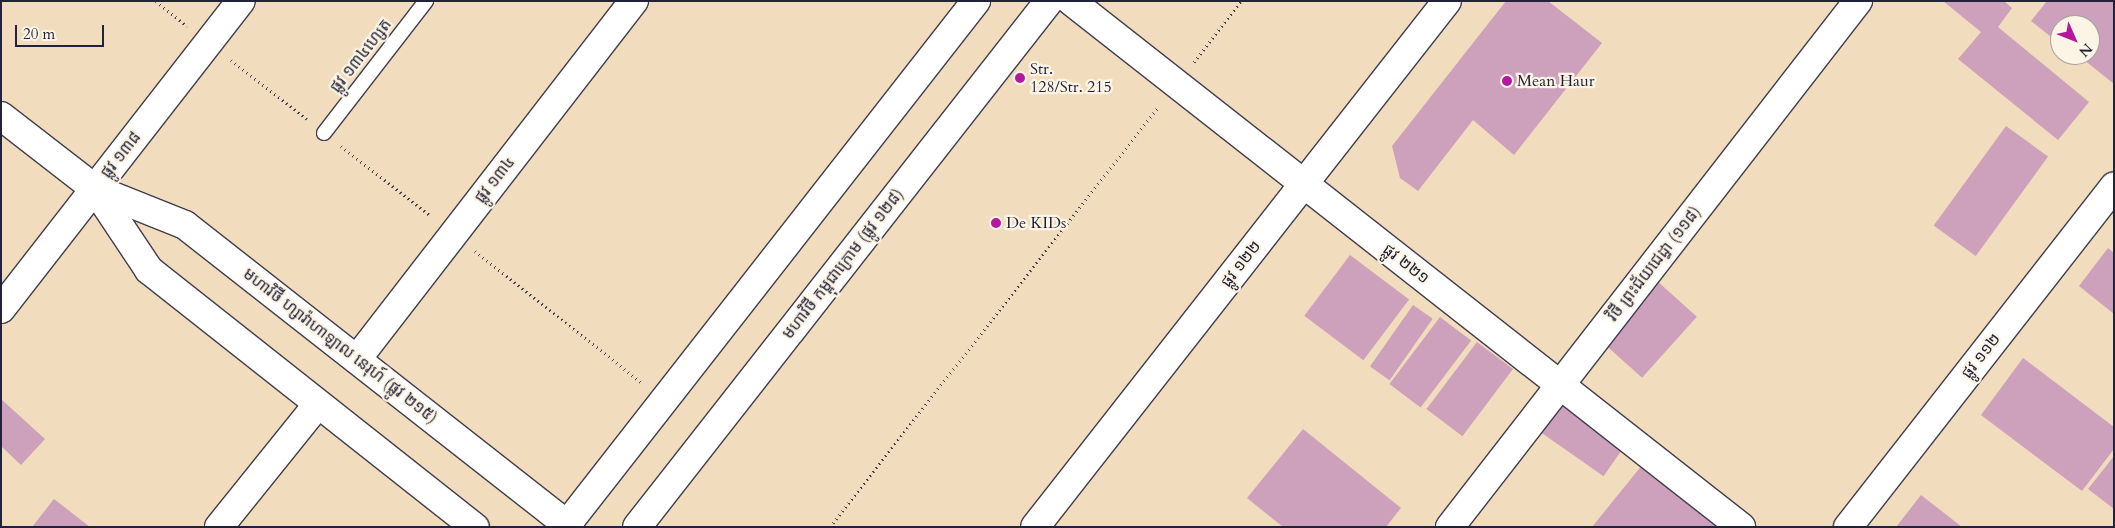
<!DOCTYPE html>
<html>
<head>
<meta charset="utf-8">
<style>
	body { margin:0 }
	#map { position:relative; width:2115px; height:528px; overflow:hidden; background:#f1ddbd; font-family:Cardo,"Noto Sans Khmer",serif }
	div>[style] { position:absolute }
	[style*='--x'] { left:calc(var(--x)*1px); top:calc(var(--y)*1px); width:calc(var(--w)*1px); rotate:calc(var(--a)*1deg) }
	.building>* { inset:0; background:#cda0bc; transform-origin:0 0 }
	.path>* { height:3px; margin-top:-1.5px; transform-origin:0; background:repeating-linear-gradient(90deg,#413e4e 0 1px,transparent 0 5px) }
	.roads { filter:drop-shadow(1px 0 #413e4e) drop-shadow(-1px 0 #413e4e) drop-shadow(0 1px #413e4e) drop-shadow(0 -1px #413e4e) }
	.service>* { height:14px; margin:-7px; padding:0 7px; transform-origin:7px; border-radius:7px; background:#fff }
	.minor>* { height:28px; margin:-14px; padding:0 14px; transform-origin:14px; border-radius:14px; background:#fff }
	.secondary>* { height:28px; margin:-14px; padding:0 14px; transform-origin:14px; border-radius:14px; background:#fff }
	.dots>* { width:14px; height:14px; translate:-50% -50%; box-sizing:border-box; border:2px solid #fcf5e5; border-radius:50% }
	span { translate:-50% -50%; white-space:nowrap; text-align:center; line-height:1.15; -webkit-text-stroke:4.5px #fcf5e5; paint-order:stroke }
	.street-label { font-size:16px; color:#22223b }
	.poi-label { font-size:16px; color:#22223b }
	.left { translate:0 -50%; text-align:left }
	.frame { position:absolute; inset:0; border:2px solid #22223b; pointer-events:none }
	.north { position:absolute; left:2050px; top:15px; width:50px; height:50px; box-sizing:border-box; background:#fcf5e5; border:1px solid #a5a1a1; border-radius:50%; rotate:134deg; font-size:14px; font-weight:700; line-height:20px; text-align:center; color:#22223b }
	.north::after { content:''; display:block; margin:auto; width:18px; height:22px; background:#b5179e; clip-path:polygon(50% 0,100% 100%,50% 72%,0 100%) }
	.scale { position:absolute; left:15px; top:25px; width:89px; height:22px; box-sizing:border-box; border:2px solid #22223b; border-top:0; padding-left:6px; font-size:15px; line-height:18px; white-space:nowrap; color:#22223b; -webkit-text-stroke:4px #fcf5e5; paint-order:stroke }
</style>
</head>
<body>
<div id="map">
	<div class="building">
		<div style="clip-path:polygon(1506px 1px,1548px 1px,1602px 43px,1514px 155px,1473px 120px,1418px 191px,1400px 178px,1392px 146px)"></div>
		<div style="clip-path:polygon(1943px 1px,2004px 1px,2012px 8px,1998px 27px,2089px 102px,2058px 140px,1958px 59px,1981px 32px)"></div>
		<div style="clip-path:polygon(2047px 1px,2114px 1px,2114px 84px,2078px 55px,2090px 55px,2090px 25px,2060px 25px,2060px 44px,2031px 21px)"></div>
		<div style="left:2006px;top:126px;width:52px;height:123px;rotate:36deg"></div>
		<div style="clip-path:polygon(2108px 248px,2114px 253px,2114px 314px,2079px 286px)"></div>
		<div style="left:1350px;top:255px;width:74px;height:76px;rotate:37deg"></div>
		<div style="left:1656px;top:280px;width:55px;height:82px;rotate:42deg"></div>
		<div style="left:1413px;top:305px;width:24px;height:75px;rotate:35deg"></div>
		<div style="left:1440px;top:317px;width:39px;height:84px;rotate:37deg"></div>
		<div style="left:1477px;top:342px;width:45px;height:84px;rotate:37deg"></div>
		<div style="clip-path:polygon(2023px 358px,2114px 427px,2114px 449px,2082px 491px,1981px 415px)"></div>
		<div style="left:1558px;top:393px;width:85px;height:42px;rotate:35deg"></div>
		<div style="clip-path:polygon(1px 399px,45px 439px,21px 465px,1px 446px)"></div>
		<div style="clip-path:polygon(1303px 429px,1401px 508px,1386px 527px,1283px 527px,1247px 498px)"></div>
		<div style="clip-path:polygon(2114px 456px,2114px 509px,2088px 489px)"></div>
		<div style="clip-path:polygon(1647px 459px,1730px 527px,1592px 527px)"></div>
		<div style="clip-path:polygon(1921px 495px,1962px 527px,1896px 527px)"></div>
		<div style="clip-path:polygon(54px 499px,90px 527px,32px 527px)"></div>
	</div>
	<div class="path">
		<div style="--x:156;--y:1;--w:40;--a:39"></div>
		<div style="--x:231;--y:60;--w:96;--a:37.8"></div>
		<div style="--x:1194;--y:62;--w:77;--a:-52.4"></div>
		<div style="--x:341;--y:146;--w:114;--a:37.9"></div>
		<div style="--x:475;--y:251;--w:211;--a:38.3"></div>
		<div style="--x:833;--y:523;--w:529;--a:-51.98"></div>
	</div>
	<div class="roads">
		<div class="service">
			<div style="--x:324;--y:133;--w:167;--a:-52.3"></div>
		</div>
		<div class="minor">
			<div style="--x:1071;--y:1;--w:852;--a:38.13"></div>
			<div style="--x:1;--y:309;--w:390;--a:-52.1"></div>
			<div style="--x:357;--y:359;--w:453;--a:-52.3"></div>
			<div style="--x:219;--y:527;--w:156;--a:-51.2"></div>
			<div style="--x:1035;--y:527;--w:668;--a:-51.93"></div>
			<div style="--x:1450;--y:527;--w:666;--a:-52.2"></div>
			<div style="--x:1848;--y:527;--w:432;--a:-52"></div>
		</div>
		<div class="secondary">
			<div style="--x:1;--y:116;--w:119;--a:37.8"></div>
			<div style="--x:95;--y:189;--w:97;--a:21.8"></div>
			<div style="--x:185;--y:225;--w:489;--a:38.1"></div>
			<div style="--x:95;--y:189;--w:97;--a:56.3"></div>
			<div style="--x:149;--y:270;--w:415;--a:38.3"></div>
			<div style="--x:565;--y:527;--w:668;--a:-52"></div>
			<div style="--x:637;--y:527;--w:668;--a:-51.93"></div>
		</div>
	</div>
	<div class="dots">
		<div style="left:1020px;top:78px;background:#b5179e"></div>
		<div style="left:1507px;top:81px;background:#b5179e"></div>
		<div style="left:996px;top:223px;background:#b5179e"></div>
	</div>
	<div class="street-label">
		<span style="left:361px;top:56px;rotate:-52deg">ផ្លូវ ១៣៤ហ្សេត</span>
		<span style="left:121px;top:155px;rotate:-52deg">ផ្លូវ ១៣៨</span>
		<span style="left:495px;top:180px;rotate:-52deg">ផ្លូវ ១៣៤</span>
		<span style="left:843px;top:264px;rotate:-52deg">មហាវិថី កម្ពុជាក្រោម (ផ្លូវ ១២៨)</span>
		<span style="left:1241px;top:264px;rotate:-52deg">ផ្លូវ ១២២</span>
		<span style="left:1406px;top:264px;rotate:38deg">ផ្លូវ ២២១</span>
		<span style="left:1654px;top:264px;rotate:-52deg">វិថី ព្រះជ័យជេដ្ធា (១១៨)</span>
		<span style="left:340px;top:346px;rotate:38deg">មហាវិថី ហ្សាវ៉ាហាឡាល នេរុហ៍ (ផ្លូវ ២១៥)</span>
		<span style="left:1981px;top:356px;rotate:-52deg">ផ្លូវ ១១២</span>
	</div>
	<div class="poi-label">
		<span class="left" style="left:1030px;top:78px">Str.<br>128/Str. 215</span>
		<span class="left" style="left:1517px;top:81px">Mean Haur</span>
		<span class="left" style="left:1006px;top:223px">De KIDs</span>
	</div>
	<div class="frame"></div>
	<div class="north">N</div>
	<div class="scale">20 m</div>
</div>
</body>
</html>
